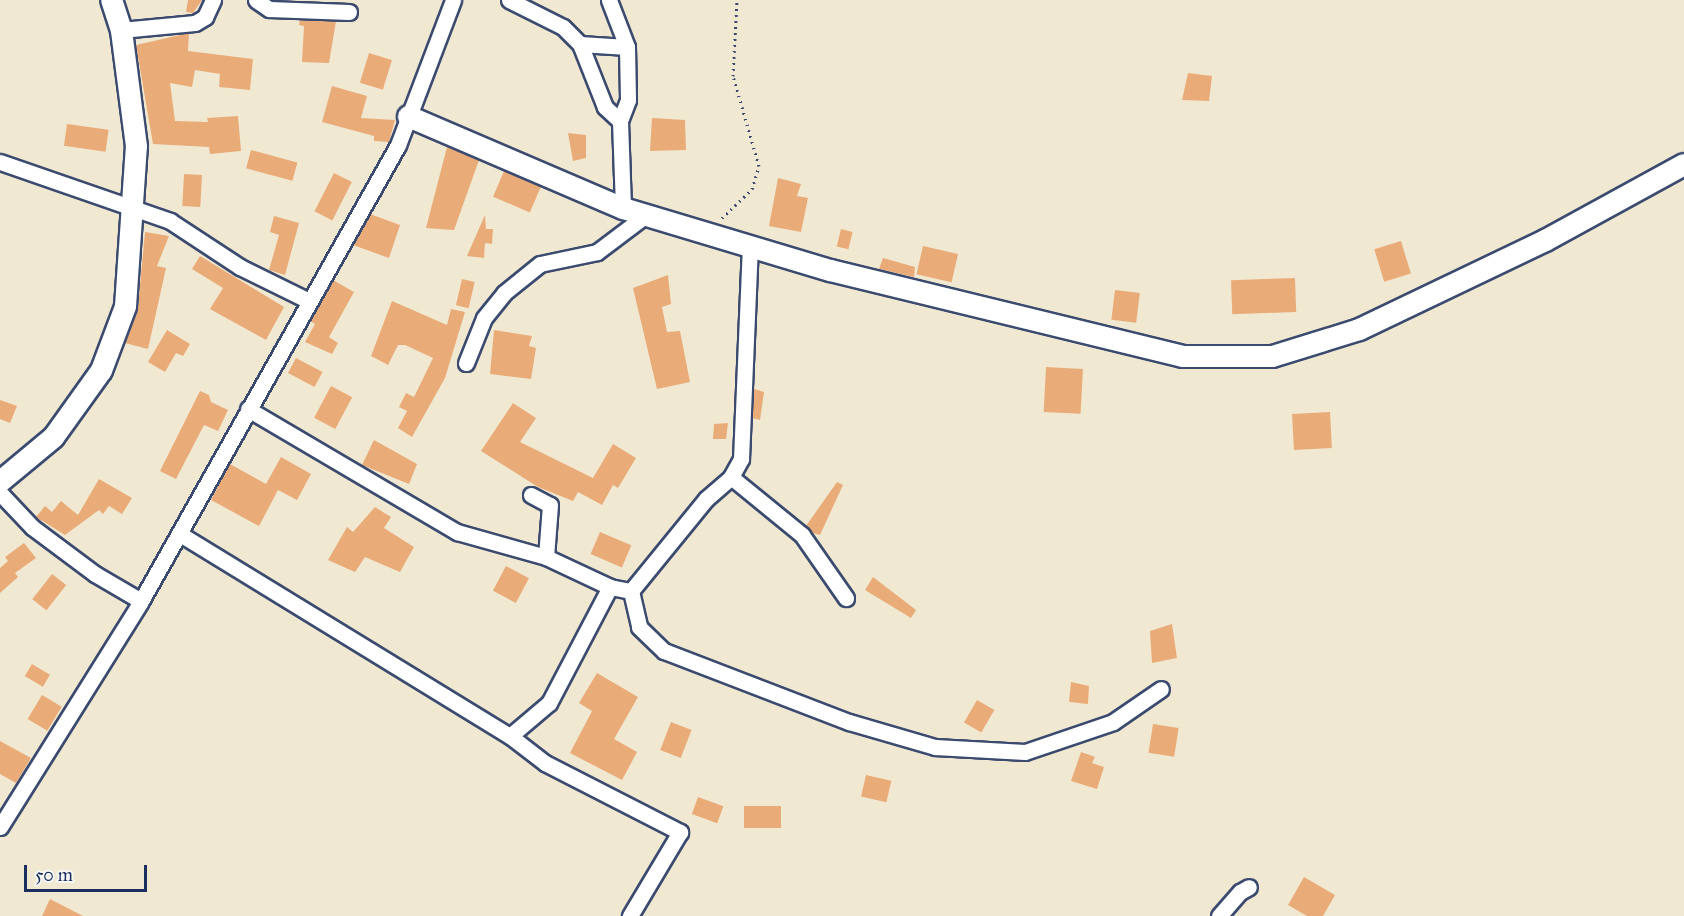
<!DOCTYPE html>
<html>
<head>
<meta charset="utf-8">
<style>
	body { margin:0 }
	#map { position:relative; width:1684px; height:916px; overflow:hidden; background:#f1e8d2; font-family:"IM FELL Great Primer",serif }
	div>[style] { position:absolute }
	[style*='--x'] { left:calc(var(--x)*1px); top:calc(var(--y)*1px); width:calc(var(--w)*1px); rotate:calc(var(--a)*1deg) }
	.building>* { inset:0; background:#e9ac79; transform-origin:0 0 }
	.path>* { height:3px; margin-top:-1.5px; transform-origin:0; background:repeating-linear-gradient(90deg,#3b4b6f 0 1.5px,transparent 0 6px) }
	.roads { filter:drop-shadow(2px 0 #3b4b6f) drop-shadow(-2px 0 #3b4b6f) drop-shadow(0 2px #3b4b6f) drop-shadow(0 -2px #3b4b6f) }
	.street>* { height:15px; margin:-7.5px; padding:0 7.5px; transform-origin:7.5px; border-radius:7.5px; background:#fff }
	.secondary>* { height:21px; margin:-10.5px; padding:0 10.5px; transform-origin:10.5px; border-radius:10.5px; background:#fff }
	span { translate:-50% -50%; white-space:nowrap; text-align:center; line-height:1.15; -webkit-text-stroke:4.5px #f6f6f2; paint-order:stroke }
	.scale { position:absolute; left:24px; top:865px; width:123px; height:27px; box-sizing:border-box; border:3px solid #1b2f5e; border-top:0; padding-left:8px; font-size:18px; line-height:21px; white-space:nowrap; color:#1b2f5e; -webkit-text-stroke:4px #f6f6f2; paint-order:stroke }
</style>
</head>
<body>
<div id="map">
	<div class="building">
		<div style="clip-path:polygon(188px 0,202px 0,193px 13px,186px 12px)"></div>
		<div style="clip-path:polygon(300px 20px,336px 21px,329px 63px,302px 62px,304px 26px,299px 25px)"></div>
		<div style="clip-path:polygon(189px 33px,188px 51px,253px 59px,250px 90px,219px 87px,220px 74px,195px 70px,192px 87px,170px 83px,175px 121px,208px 122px,207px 118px,238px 116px,241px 151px,210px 154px,209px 147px,153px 144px,136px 45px)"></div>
		<div style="left:369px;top:53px;width:24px;height:31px;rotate:17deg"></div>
		<div style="clip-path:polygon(1188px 73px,1212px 76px,1209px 101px,1182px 100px)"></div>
		<div style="clip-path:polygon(332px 86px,367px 96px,361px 118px,395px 120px,389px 142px,374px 141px,374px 136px,322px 122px)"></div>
		<div style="clip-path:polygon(652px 118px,685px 120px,686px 150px,650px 151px)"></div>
		<div style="left:67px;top:124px;width:42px;height:22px;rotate:8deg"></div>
		<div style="clip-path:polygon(568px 133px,586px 135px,586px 158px,573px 161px)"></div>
		<div style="clip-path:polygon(447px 147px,479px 160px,454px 230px,426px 228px)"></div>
		<div style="left:251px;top:150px;width:48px;height:19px;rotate:15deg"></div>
		<div style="left:504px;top:171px;width:40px;height:28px;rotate:23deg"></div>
		<div style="left:334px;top:173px;width:20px;height:43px;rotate:27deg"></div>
		<div style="left:184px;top:174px;width:18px;height:32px;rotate:3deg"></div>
		<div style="clip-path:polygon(778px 178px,801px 184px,797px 196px,808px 198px,801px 232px,769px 226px)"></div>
		<div style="clip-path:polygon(370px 214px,400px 225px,389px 258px,353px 245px)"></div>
		<div style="clip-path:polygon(485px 215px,486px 229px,493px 229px,492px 244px,485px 243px,484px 258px,467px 256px)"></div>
		<div style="clip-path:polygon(274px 216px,299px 223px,285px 275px,269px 270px,279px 235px,270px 232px)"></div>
		<div style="left:841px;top:229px;width:12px;height:18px;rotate:14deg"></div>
		<div style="clip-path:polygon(145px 232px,169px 236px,157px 266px,166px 268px,148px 349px,125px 343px,138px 307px)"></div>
		<div style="left:1401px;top:241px;width:34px;height:28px;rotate:73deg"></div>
		<div style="left:923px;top:246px;width:36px;height:29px;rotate:13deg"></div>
		<div style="clip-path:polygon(200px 256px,284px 307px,266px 340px,210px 309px,223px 288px,192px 269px)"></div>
		<div style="clip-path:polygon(883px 258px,915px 267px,914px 277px,879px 269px)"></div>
		<div style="clip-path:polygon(668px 275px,671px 304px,662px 307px,667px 332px,680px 331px,690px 382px,657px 389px,633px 288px)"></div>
		<div style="left:1295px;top:278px;width:34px;height:64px;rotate:88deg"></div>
		<div style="left:462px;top:279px;width:13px;height:27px;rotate:13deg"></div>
		<div style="clip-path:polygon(333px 280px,354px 292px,329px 337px,338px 343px,332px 354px,305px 342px,315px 324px,310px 321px)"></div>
		<div style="left:1115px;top:290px;width:25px;height:30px;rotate:7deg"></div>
		<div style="clip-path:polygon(392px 301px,447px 325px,451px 309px,465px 312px,445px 378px,412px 437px,398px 428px,407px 411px,399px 407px,406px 393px,414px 397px,433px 358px,405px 345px,398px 345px,388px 365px,371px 356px)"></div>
		<div style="clip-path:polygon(167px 330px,190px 344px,183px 356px,176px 353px,165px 372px,148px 362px)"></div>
		<div style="clip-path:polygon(494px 330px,532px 336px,529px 346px,536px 348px,531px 379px,490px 374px)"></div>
		<div style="left:296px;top:358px;width:30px;height:17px;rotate:28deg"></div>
		<div style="left:1046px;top:367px;width:37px;height:45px;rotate:3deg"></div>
		<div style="left:331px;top:386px;width:24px;height:36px;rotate:28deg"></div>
		<div style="clip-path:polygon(754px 389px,764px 392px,760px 420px,752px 418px)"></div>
		<div style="clip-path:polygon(200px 391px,209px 395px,211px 402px,228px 410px,218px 431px,204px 425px,176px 479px,160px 471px)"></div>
		<div style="clip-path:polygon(0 400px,17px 406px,10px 423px,0 419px)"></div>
		<div style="clip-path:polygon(513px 403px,536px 418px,520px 442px,593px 478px,613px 444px,636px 458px,618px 488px,613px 485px,602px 505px,578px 492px,573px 501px,538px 487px,481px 451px)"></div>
		<div style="left:1330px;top:412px;width:36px;height:38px;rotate:87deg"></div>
		<div style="clip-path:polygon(728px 423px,726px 439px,713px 439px,714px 424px)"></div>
		<div style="clip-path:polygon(374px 440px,417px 464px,409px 484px,362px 465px)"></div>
		<div style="clip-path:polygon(281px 457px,311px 474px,297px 500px,278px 490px,259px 526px,211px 500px,230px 464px,266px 484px)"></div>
		<div style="clip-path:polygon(99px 479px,132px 498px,122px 514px,109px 506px,103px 514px,99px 510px,65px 535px,36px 517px,45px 506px,52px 512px,61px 501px,78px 515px)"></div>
		<div style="clip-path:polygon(837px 482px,843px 485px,820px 535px,812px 533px,806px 526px)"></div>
		<div style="clip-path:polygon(375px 507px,391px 517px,384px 528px,414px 547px,400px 572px,365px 557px,355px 572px,328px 560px,347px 527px,353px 532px)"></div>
		<div style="left:600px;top:532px;width:34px;height:24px;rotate:23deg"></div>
		<div style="clip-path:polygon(24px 543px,36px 558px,15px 573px,18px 577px,0 593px,0 568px,8px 561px,5px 557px)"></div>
		<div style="left:506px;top:566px;width:26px;height:28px;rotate:28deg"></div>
		<div style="left:52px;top:574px;width:18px;height:32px;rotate:38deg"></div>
		<div style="clip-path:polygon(873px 577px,916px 610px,911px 618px,865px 590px)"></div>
		<div style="clip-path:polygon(1172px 624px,1177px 658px,1152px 663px,1150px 631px)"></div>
		<div style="left:32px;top:664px;width:21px;height:14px;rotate:31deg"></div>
		<div style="clip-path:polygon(597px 673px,638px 697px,614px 739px,637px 752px,622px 780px,570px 753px,592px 711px,579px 703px)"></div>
		<div style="clip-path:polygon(1071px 682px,1089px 686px,1088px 704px,1069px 702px)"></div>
		<div style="left:42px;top:695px;width:23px;height:28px;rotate:31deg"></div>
		<div style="left:977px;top:700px;width:20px;height:26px;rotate:30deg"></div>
		<div style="left:671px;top:722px;width:22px;height:30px;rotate:21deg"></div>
		<div style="left:1153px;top:724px;width:26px;height:29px;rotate:9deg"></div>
		<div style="clip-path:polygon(0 741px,31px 758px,16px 783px,0 774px)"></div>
		<div style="clip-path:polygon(1081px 752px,1095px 757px,1092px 763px,1104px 767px,1097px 789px,1071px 781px)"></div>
		<div style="left:866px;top:775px;width:26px;height:22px;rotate:13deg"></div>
		<div style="left:698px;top:797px;width:27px;height:18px;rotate:20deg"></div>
		<div style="left:781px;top:806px;width:22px;height:37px;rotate:90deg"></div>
		<div style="clip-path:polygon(1304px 877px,1335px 895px,1323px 916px,1307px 916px,1288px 905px)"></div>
		<div style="clip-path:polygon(50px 899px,83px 916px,42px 916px)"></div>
	</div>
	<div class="path">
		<div style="--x:722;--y:218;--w:42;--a:-44"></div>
		<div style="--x:752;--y:189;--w:24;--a:-73"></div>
		<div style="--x:759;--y:166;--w:94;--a:-106.1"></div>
		<div style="--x:733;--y:76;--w:76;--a:-87"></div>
	</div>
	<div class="roads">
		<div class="street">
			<div style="--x:256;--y:0;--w:16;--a:35"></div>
			<div style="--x:269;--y:9;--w:80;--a:2.1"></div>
			<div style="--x:509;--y:0;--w:60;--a:26.6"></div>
			<div style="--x:563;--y:27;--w:24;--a:45"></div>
			<div style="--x:609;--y:0;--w:50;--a:69"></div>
			<div style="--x:627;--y:47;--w:53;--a:88.9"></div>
			<div style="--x:628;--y:100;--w:22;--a:111"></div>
			<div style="--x:620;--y:121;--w:87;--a:88"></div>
			<div style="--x:121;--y:30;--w:74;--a:-5.4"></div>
			<div style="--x:195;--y:23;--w:12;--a:-31"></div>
			<div style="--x:205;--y:17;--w:19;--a:-65"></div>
			<div style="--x:620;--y:121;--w:21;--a:-137"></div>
			<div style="--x:605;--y:107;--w:68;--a:-111.6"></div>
			<div style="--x:580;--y:44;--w:47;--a:3.7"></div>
			<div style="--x:0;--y:162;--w:180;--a:19.1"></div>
			<div style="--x:170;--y:221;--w:84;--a:33.3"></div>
			<div style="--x:240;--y:267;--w:77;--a:26.2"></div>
			<div style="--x:466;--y:363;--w:48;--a:-68.2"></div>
			<div style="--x:484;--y:318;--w:32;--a:-51"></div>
			<div style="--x:504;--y:293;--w:46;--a:-38.9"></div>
			<div style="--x:540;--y:264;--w:58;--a:-11.9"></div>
			<div style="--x:597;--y:252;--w:61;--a:-37.1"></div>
			<div style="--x:248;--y:409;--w:243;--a:30.5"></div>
			<div style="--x:457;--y:532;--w:92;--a:15.7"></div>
			<div style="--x:546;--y:557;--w:71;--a:25.1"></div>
			<div style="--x:610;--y:587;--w:21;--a:11"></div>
			<div style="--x:631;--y:591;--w:37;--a:77"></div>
			<div style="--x:639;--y:627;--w:35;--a:44"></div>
			<div style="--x:664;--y:651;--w:198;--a:21"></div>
			<div style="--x:849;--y:722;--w:90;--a:16.2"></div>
			<div style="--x:935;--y:747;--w:90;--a:3.2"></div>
			<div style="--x:1025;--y:752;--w:93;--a:-18.8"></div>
			<div style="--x:1113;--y:722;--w:58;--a:-34.5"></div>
			<div style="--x:731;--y:477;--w:21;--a:-61"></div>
			<div style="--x:741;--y:459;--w:213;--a:-87.6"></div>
			<div style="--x:0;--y:493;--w:47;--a:46.7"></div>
			<div style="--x:32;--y:527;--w:79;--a:36.7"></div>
			<div style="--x:95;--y:574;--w:53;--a:30.4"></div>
			<div style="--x:531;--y:495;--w:21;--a:28"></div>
			<div style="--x:550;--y:505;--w:52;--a:94.4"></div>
			<div style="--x:180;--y:534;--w:387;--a:31.5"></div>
			<div style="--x:510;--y:736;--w:44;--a:37.6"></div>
			<div style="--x:545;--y:763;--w:152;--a:27.1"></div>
			<div style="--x:680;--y:832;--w:98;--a:120.8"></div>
			<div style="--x:631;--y:591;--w:119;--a:-50.8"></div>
			<div style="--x:706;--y:499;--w:33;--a:-41"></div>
			<div style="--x:731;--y:477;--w:92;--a:39.2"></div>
			<div style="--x:802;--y:535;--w:77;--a:55.1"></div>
			<div style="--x:510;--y:736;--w:51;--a:-40.2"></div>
			<div style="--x:549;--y:703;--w:131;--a:-62.3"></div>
			<div style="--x:0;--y:827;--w:266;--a:-58"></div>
			<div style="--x:141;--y:601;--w:523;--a:-60.59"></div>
			<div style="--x:398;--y:145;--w:155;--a:-69.2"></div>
			<div style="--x:1219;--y:916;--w:32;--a:-49"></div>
			<div style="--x:1240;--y:892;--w:10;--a:-29"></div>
		</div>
		<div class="secondary">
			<div style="--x:408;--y:116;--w:234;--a:23.2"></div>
			<div style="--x:623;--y:208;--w:216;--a:16.7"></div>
			<div style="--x:830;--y:270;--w:362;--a:13.7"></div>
			<div style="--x:1182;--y:356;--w:90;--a:0"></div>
			<div style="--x:1272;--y:356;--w:91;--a:-17.2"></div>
			<div style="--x:1359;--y:329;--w:206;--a:-25.6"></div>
			<div style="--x:1545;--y:240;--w:158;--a:-28.7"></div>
			<div style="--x:0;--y:481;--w:69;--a:-39.7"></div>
			<div style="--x:53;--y:437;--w:82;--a:-54.4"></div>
			<div style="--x:101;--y:370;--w:68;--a:-69.4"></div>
			<div style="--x:125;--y:306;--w:160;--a:-86.1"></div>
			<div style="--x:136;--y:146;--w:117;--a:-97.4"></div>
			<div style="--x:121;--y:30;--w:32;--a:-108"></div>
		</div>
	</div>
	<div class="scale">50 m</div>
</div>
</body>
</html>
